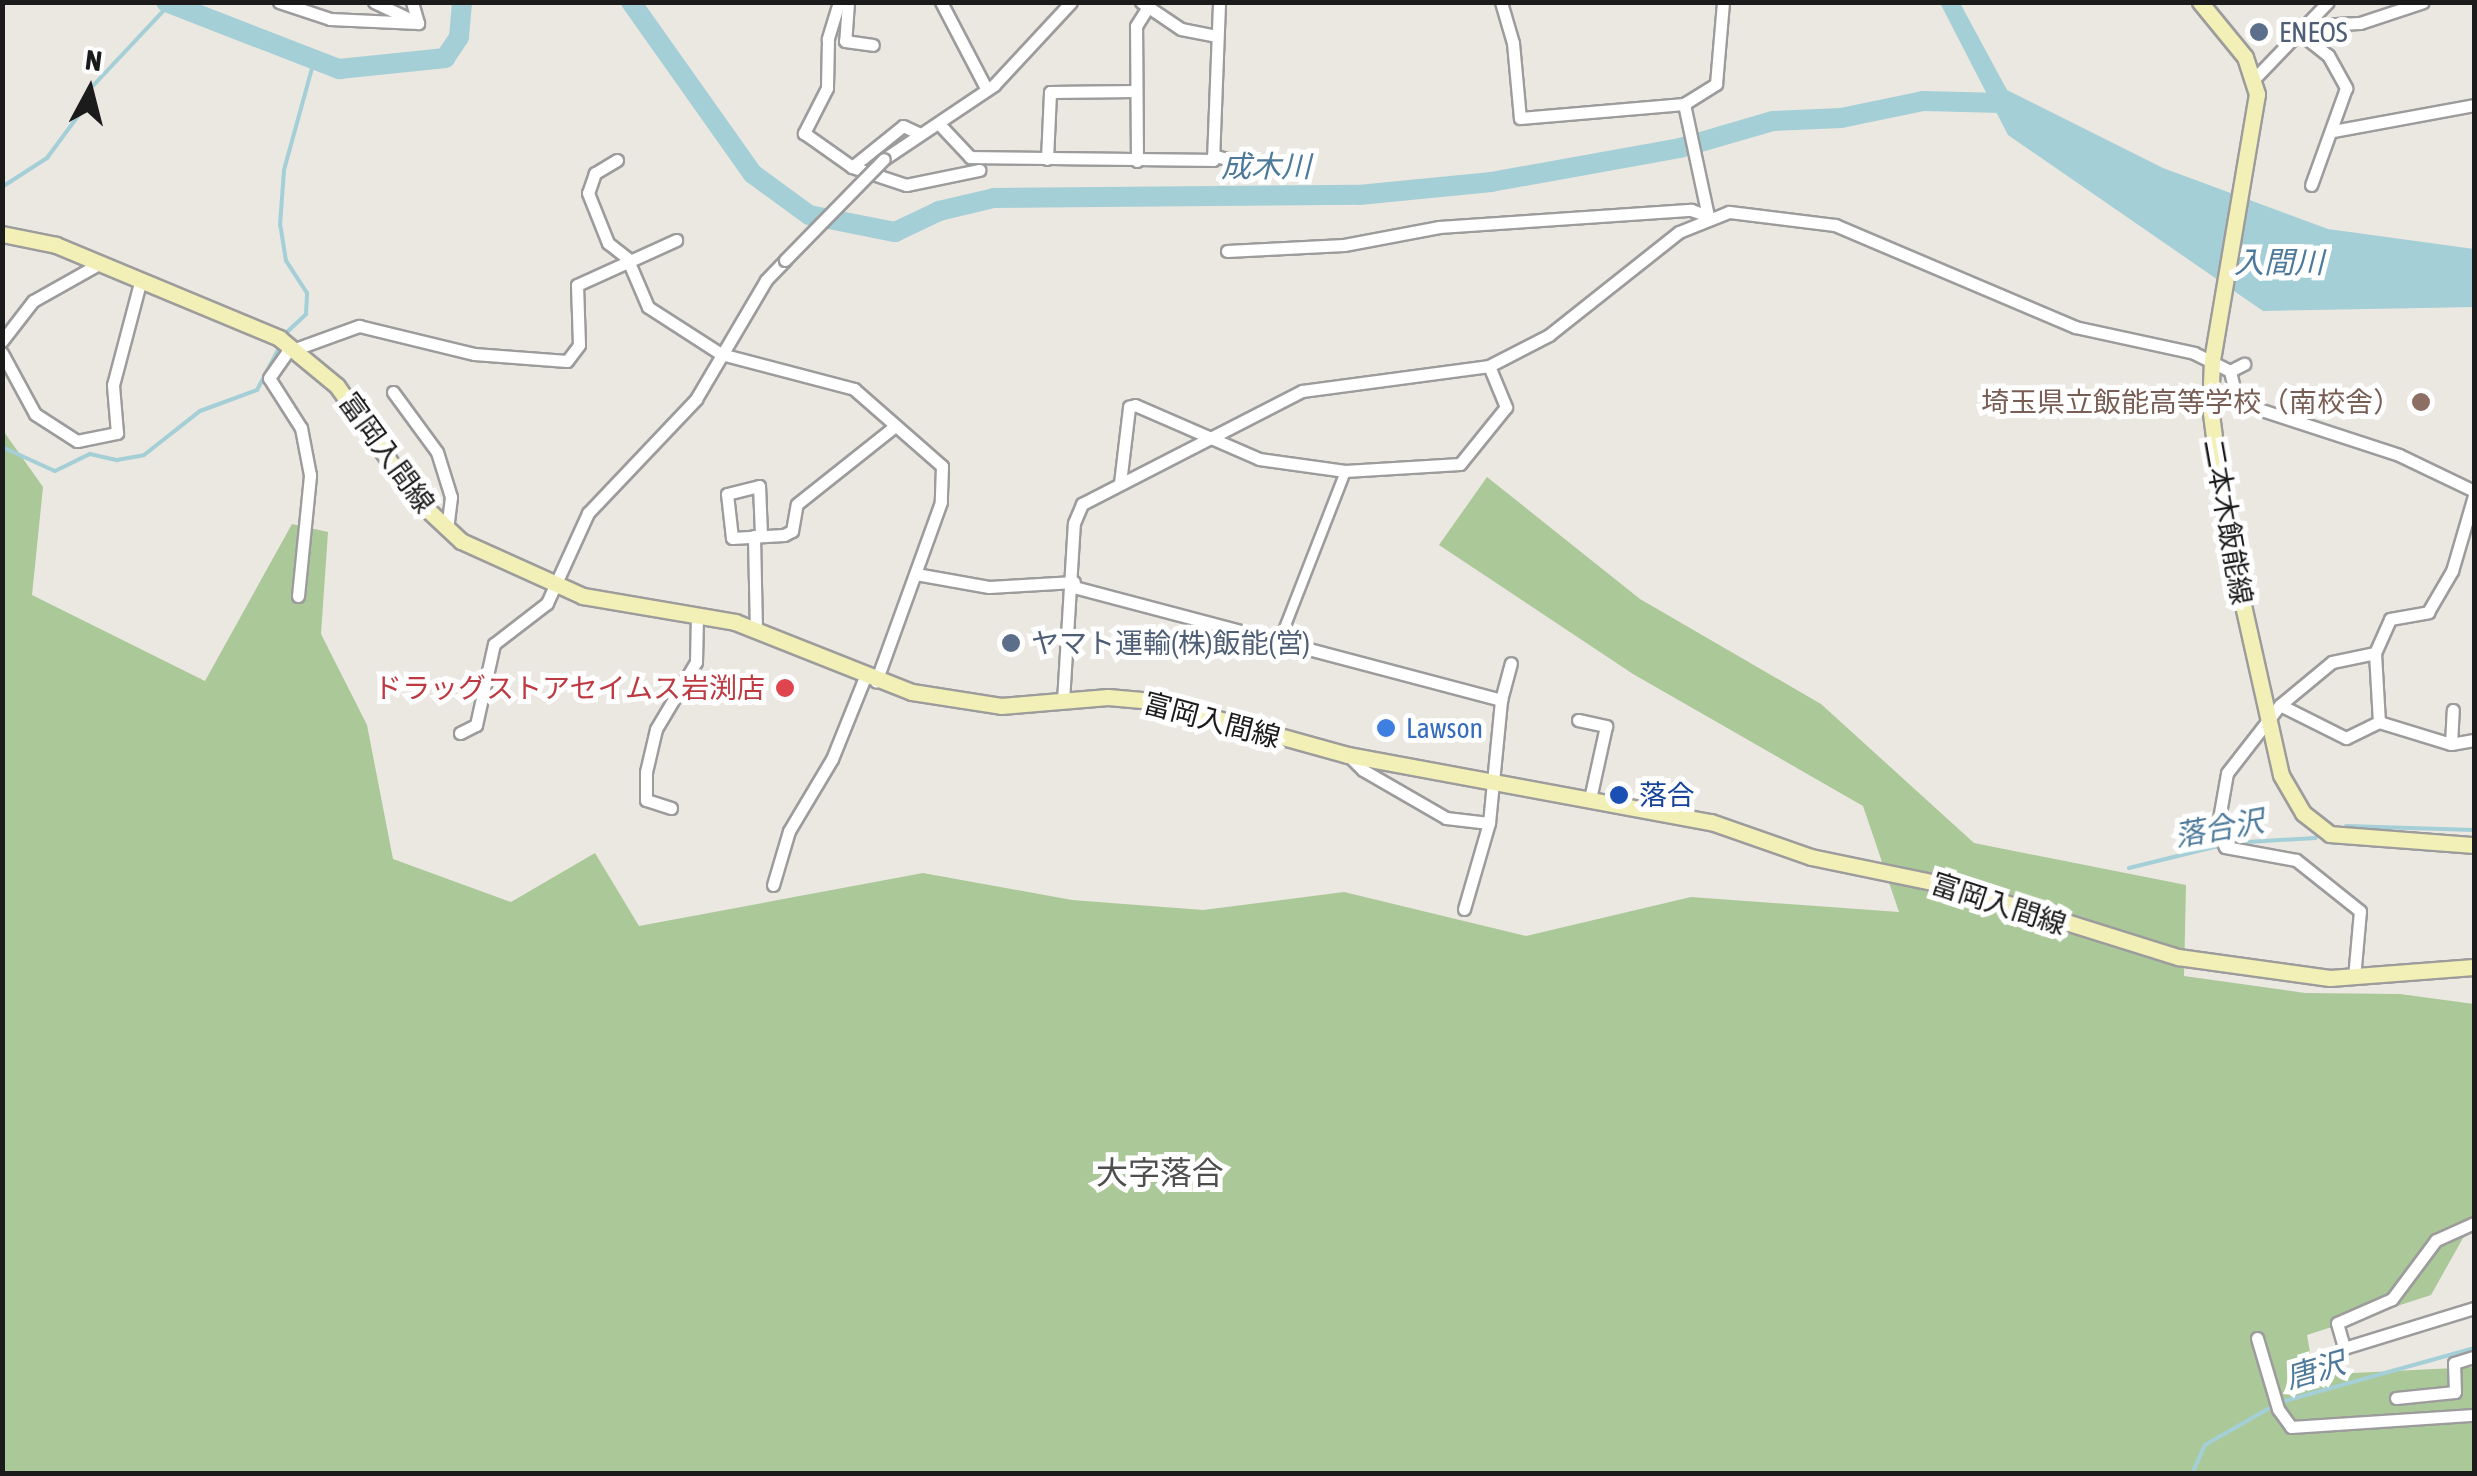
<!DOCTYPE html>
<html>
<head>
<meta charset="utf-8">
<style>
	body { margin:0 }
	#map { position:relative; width:2477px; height:1476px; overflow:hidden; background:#ebe7e1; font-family:"Asap Condensed","Noto Sans JP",sans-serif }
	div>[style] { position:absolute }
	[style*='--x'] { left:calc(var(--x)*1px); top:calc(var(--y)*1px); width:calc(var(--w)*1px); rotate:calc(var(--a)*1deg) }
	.forest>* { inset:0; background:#abc899 }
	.water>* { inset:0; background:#a4cfd6 }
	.stream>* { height:4px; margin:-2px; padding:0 2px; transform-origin:2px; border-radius:2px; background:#a4cfd6 }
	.river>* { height:20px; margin:-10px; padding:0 10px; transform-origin:10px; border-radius:10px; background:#a4cfd6 }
	.roads { filter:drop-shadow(2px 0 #9c9c9c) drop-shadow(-2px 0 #9c9c9c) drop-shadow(0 2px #9c9c9c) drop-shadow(0 -2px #9c9c9c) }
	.pedestrian>* { height:9px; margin:-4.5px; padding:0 4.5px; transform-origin:4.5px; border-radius:4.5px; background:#fff }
	.minor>* { height:11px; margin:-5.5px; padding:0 5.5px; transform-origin:5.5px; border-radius:5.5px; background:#fff }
	.secondary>* { height:15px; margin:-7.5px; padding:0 7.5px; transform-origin:7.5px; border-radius:7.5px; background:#f3f0b7 }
	.bridges { filter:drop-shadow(2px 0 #9c9c9c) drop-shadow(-2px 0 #9c9c9c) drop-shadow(0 2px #9c9c9c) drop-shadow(0 -2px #9c9c9c) }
	.minor-bridge>* { height:11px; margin:-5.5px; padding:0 5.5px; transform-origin:5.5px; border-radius:5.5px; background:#fff }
	.dots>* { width:28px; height:28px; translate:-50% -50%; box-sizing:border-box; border:5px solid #fff; border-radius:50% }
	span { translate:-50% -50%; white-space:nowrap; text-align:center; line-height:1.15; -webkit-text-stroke:10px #fff; paint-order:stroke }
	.service-label { font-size:28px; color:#4e5e75 }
	.left { translate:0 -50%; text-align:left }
	.education-label { font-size:28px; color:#785e54 }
	.right { translate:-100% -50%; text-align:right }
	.street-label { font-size:28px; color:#1b1b1b }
	.health-label { font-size:28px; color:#be3a42 }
	.shop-label { font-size:28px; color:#366cbe }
	.transit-label { font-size:28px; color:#164399 }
	.water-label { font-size:30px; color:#4d7a9a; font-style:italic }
	.quarter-label { font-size:32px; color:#4e4e4e }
	.frame { position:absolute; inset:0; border:5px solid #1b1b1b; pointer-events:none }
	.north { position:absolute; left:40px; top:40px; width:100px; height:100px; -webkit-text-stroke:8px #fff; paint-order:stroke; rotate:7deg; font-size:28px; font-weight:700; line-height:40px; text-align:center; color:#1b1b1b }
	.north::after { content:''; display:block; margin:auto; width:35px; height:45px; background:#1b1b1b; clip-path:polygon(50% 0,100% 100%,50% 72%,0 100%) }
</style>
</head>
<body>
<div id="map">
	<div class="forest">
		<div style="clip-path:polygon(2px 429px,43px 487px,32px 595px,205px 681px,292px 524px,328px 532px,321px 634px,367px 725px,393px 859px,511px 902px,595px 853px,639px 926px,923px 873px,1072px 900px,1203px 910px,1344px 892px,1526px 936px,1691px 897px,1899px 912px,1863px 806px,1633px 674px,1439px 545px,1487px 477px,1640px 599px,1821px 704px,1974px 843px,2186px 885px,2184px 976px,2305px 993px,2400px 994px,2474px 1004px,2474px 1231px,2463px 1238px,2431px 1295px,2307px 1335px,2314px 1375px,2474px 1367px,2474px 1473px,3px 1473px)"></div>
	</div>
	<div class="water">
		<div style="clip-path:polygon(1940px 3px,1960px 3px,2007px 90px,2163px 168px,2328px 229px,2474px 249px,2474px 307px,2263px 311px,2008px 135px)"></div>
	</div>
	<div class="stream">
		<div style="--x:2;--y:187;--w:54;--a:-32.8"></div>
		<div style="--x:47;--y:158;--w:62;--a:-53.5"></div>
		<div style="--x:84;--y:108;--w:20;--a:-72"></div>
		<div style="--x:90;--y:89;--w:115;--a:-46.8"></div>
		<div style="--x:287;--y:332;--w:26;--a:-43"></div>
		<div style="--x:306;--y:314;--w:21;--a:-87"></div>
		<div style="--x:307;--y:293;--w:38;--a:-123"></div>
		<div style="--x:286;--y:261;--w:36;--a:-99"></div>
		<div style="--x:280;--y:225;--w:55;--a:-85.8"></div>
		<div style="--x:284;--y:170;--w:113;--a:-74.6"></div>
		<div style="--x:2;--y:447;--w:58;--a:24.4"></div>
		<div style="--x:55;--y:471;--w:39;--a:-26"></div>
		<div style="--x:90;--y:454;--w:28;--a:13"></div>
		<div style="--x:117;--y:460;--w:27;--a:-10"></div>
		<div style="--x:144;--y:455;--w:71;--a:-38.2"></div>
		<div style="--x:200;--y:411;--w:61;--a:-20.2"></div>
		<div style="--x:257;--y:390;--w:45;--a:-62.3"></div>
		<div style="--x:2346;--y:826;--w:128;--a:1.8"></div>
		<div style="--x:2231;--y:843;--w:85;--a:-3.4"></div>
		<div style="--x:2129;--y:868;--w:96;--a:-13.9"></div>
		<div style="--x:2281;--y:1402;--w:200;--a:-15.6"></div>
		<div style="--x:2192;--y:1474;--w:32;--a:-66"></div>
		<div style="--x:2205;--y:1445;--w:78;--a:-29.8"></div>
	</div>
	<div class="river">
		<div style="--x:166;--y:2;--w:186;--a:21.2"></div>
		<div style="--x:339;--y:69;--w:107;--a:-5.9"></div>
		<div style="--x:445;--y:58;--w:25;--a:-56"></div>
		<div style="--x:459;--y:37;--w:35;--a:-85"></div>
		<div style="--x:631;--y:2;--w:211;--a:54.7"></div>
		<div style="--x:753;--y:174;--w:69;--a:36.2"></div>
		<div style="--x:809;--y:215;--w:88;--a:11.2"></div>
		<div style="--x:895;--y:232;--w:49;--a:-25.5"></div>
		<div style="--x:939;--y:211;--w:57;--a:-13.3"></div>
		<div style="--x:994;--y:198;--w:365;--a:-0.5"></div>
		<div style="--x:1359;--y:195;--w:133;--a:-5.6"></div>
		<div style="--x:1491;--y:182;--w:192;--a:-10.2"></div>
		<div style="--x:1680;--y:148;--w:97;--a:-16.2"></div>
		<div style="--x:1773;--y:121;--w:68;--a:-2.5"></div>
		<div style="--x:1841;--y:118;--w:84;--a:-11.7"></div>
		<div style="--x:1923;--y:101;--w:80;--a:1.4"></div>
	</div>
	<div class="roads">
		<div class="pedestrian">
			<div style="--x:1278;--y:643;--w:185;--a:-68.7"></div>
		</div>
		<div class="minor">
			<div style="--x:279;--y:2;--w:54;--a:18.4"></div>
			<div style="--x:330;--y:19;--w:88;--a:2.6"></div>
			<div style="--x:374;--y:2;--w:49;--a:25.5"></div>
			<div style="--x:412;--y:2;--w:22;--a:74"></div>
			<div style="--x:839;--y:2;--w:39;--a:107"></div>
			<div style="--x:828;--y:39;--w:49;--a:91.2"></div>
			<div style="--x:827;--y:88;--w:51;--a:117.1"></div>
			<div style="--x:804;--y:133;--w:59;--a:35.3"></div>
			<div style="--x:852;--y:167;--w:65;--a:-38.8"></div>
			<div style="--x:903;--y:126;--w:19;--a:25"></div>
			<div style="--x:848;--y:2;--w:39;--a:94"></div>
			<div style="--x:845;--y:41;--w:28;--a:8"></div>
			<div style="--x:941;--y:2;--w:99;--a:62.4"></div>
			<div style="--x:1141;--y:2;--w:48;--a:34"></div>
			<div style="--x:1181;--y:29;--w:37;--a:11"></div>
			<div style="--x:1501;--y:2;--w:43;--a:73.7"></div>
			<div style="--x:1513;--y:43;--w:75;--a:84.7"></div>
			<div style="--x:1520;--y:118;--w:165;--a:-4.9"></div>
			<div style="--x:2312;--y:25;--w:48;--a:-2.4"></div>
			<div style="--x:2360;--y:23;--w:66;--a:-18.4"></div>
			<div style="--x:2302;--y:35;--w:33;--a:38"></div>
			<div style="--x:2328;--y:55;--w:38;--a:61"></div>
			<div style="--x:2346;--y:88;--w:103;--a:109.8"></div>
			<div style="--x:2255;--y:78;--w:105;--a:-46.2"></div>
			<div style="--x:940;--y:125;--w:44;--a:46.8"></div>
			<div style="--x:970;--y:157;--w:243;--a:0.7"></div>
			<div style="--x:1213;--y:160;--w:158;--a:-87.8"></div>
			<div style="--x:2333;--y:131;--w:143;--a:-10.4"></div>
			<div style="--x:1213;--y:155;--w:45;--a:16.8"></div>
			<div style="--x:884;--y:159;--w:133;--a:-33.9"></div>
			<div style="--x:994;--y:85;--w:113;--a:-47.1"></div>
			<div style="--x:1047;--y:159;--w:67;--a:-87.4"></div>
			<div style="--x:1050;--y:92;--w:86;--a:-0.7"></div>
			<div style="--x:617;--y:160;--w:26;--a:149"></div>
			<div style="--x:595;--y:173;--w:21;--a:109"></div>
			<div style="--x:588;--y:193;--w:54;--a:68.2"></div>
			<div style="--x:608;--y:243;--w:24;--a:38"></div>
			<div style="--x:627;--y:258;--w:53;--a:66.8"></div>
			<div style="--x:648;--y:307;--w:87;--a:32.8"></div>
			<div style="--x:721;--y:354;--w:138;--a:14.7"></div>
			<div style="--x:854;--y:389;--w:117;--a:41.2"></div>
			<div style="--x:942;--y:466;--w:36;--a:92"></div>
			<div style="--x:941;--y:502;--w:191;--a:109.9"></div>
			<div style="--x:1137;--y:161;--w:135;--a:-90.4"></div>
			<div style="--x:1136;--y:26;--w:22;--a:-58"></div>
			<div style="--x:852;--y:167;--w:57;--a:18.4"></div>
			<div style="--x:906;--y:185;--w:75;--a:-11.6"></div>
			<div style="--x:1708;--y:216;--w:115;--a:-102.1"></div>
			<div style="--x:1684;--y:104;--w:38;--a:-32"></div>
			<div style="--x:1716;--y:84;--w:82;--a:-85.1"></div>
			<div style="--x:1227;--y:251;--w:117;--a:-2.9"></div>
			<div style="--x:1344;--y:245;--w:97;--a:-10.7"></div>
			<div style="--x:1439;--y:227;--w:253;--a:-3.9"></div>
			<div style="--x:1691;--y:210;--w:18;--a:19"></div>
			<div style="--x:2;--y:341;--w:51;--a:-52.2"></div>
			<div style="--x:33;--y:301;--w:76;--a:-29.3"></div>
			<div style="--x:2;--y:353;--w:69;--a:61.6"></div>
			<div style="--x:35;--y:414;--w:50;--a:32.7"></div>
			<div style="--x:77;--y:441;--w:41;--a:-11.3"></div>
			<div style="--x:117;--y:433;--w:48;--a:-94.8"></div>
			<div style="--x:113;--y:385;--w:106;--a:-75.2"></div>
			<div style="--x:2230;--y:371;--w:16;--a:-27"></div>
			<div style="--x:393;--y:392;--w:74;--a:53.7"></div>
			<div style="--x:437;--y:452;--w:47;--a:72.7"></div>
			<div style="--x:451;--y:497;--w:33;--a:97"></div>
			<div style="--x:1120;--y:483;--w:77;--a:-83.2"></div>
			<div style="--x:1129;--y:407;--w:6;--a:-18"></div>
			<div style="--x:1135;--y:405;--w:135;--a:23.5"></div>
			<div style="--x:1259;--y:459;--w:87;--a:7.9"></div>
			<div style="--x:1345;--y:471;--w:115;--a:-3.5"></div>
			<div style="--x:1460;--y:464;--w:73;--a:-51.1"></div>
			<div style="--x:1506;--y:407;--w:44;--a:-112.5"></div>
			<div style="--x:761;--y:535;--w:49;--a:-92.3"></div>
			<div style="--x:759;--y:486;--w:33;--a:166"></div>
			<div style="--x:727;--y:494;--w:44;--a:83.5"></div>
			<div style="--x:732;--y:538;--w:52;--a:-3.3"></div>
			<div style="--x:784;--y:535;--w:9;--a:-27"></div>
			<div style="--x:792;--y:531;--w:27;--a:-80"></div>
			<div style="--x:797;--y:504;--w:125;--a:-38.5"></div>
			<div style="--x:754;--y:536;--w:93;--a:88.8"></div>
			<div style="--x:916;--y:574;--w:74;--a:10.1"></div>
			<div style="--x:989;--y:587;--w:85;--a:-3.4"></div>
			<div style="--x:1074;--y:587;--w:442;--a:14.8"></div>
			<div style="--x:298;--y:596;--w:122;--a:-84.3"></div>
			<div style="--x:310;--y:475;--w:48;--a:-100.8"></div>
			<div style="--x:301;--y:428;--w:59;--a:-122.6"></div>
			<div style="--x:269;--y:378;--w:32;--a:-55"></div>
			<div style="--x:287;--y:352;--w:77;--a:-19.9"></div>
			<div style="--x:359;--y:326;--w:118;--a:13.7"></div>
			<div style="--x:474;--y:354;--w:93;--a:4.3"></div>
			<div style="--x:567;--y:361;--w:20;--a:-53"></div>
			<div style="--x:579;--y:345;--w:60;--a:-91.9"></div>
			<div style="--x:577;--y:285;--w:109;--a:-24.4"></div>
			<div style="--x:2375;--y:653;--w:69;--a:86.7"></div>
			<div style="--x:1063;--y:701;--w:178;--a:-86.5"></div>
			<div style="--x:1074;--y:523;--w:21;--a:-67"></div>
			<div style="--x:1082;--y:504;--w:247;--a:-27.2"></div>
			<div style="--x:1302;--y:391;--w:189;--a:-7.6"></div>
			<div style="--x:1489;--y:366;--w:68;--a:-27.3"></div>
			<div style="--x:1549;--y:335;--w:166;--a:-38.4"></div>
			<div style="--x:1679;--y:232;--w:54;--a:-21.8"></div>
			<div style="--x:1729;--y:212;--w:107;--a:7"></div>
			<div style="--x:1835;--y:225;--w:261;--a:23"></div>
			<div style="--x:2075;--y:327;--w:122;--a:12.3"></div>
			<div style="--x:2194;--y:353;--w:40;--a:26.6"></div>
			<div style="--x:2230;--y:371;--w:32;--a:77"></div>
			<div style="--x:2237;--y:402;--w:170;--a:18.1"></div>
			<div style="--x:2399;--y:455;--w:83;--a:25.6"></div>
			<div style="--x:2280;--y:705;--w:67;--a:-39.6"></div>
			<div style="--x:2332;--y:662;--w:44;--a:-11.8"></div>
			<div style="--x:2375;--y:653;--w:37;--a:-66"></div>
			<div style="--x:2390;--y:619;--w:39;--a:-10"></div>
			<div style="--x:2428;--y:612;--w:48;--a:-59.7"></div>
			<div style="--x:2452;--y:571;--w:78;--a:-73.7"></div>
			<div style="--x:1578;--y:720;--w:29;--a:12"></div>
			<div style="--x:1606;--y:726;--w:75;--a:102.4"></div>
			<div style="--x:460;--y:733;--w:18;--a:-27"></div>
			<div style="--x:476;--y:725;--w:83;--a:-77.5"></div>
			<div style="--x:494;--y:644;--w:67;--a:-37.7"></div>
			<div style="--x:547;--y:603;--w:99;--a:-65.5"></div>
			<div style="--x:588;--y:513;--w:157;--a:-46.5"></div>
			<div style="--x:696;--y:399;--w:138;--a:-59.5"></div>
			<div style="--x:766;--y:280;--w:28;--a:-46"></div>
			<div style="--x:2451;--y:744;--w:34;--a:-87"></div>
			<div style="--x:1348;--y:755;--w:21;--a:45"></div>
			<div style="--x:1363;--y:770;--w:96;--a:30"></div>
			<div style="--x:1446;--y:818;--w:43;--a:6.6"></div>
			<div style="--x:671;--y:808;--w:26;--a:-162"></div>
			<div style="--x:646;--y:800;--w:28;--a:-90"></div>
			<div style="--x:646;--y:772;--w:44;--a:-76.9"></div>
			<div style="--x:656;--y:729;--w:78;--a:-59.2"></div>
			<div style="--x:696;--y:662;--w:46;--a:-88.8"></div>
			<div style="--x:773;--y:885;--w:56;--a:-73.5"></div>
			<div style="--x:789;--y:831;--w:84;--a:-59.2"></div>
			<div style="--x:832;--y:759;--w:88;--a:-68.1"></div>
			<div style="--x:1464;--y:909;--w:90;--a:-73.8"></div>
			<div style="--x:1489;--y:823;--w:124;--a:-84.4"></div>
			<div style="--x:1501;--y:700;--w:38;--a:-75"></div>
			<div style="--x:2354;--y:978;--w:67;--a:-84.9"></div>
			<div style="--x:2360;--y:911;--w:82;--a:-141.4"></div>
			<div style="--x:2296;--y:860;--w:72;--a:-169.6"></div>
			<div style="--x:2225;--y:847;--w:19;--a:-115"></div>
			<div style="--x:2217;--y:830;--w:58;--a:-80"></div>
			<div style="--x:2227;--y:773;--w:86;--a:-52.1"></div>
			<div style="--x:2280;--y:705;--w:74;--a:26.6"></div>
			<div style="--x:2346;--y:738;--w:37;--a:-26"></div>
			<div style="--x:2379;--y:722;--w:75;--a:17"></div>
			<div style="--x:2451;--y:744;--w:23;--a:-10"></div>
			<div style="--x:2474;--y:1223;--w:42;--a:155.9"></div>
			<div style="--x:2436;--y:1240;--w:74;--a:126.7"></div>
			<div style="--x:2392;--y:1299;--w:60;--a:156.4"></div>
			<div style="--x:2337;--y:1323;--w:26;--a:74"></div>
			<div style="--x:2344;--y:1348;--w:136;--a:-17.1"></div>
			<div style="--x:2257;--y:1338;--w:74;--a:73.5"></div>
			<div style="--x:2278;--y:1409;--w:22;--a:54"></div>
			<div style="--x:2291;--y:1427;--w:183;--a:-3.8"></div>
			<div style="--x:2396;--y:1398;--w:59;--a:-5.8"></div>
			<div style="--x:2455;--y:1392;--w:29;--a:-92"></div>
			<div style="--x:2454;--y:1363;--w:21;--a:-17"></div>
		</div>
		<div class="secondary">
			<div style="--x:2200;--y:2;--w:71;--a:50.7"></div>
			<div style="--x:2245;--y:57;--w:39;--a:72"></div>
			<div style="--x:2257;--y:94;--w:271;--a:99.6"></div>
			<div style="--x:2212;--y:361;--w:45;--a:92.5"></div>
			<div style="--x:2210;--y:406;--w:124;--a:82.6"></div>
			<div style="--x:2226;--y:529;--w:252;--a:77.4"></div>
			<div style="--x:2281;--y:775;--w:44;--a:59.9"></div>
			<div style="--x:2303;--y:813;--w:34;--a:38"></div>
			<div style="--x:2330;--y:834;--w:144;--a:4.4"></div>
			<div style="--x:2;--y:234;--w:55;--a:11.5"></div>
			<div style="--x:56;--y:245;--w:242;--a:22.6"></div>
			<div style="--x:279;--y:338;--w:75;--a:39.6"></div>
			<div style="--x:337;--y:386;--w:136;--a:55.1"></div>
			<div style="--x:415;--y:498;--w:63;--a:43.1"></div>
			<div style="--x:461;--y:541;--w:134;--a:24.3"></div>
			<div style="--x:583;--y:596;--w:154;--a:9.7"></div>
			<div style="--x:735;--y:622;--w:190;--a:21.6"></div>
			<div style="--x:912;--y:692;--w:90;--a:8.9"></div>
			<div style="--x:1001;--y:706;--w:107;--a:-4.8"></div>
			<div style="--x:1108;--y:697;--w:45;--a:5.1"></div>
			<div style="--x:1153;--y:701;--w:202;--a:15.5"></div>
			<div style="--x:1348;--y:755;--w:369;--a:10.5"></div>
			<div style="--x:1711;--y:822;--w:106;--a:19.3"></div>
			<div style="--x:1811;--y:857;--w:143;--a:11.7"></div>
			<div style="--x:1951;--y:886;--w:238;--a:17.4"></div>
			<div style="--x:2178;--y:957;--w:153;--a:7.9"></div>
			<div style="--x:2330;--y:978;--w:144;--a:-4.4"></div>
		</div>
	</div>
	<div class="bridges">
		<div class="minor-bridge">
			<div style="--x:785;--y:260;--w:141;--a:-45.6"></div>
		</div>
	</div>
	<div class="dots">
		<div style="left:2259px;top:32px;background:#5c6f8a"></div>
		<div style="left:2421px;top:402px;background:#8d6e63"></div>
		<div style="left:1011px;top:643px;background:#5c6f8a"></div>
		<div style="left:785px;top:688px;background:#e0444e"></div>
		<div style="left:1386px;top:728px;background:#3f7fe0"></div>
		<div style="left:1619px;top:795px;background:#1a4fb4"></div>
	</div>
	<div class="service-label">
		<span class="left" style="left:2279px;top:32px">ENEOS</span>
		<span class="left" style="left:1031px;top:643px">ヤマト運輸(株)飯能(営)</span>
	</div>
	<div class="education-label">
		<span class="right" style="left:2401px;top:402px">埼玉県立飯能高等学校（南校舎）</span>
	</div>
	<div class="street-label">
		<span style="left:387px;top:453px;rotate:54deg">富岡入間線</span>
		<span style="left:2228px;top:522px;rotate:80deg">二本木飯能線</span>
		<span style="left:1212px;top:720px;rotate:15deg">富岡入間線</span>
		<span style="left:1999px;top:904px;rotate:18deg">富岡入間線</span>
	</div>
	<div class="health-label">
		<span class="right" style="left:765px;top:688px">ドラッグストアセイムス岩渕店</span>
	</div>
	<div class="shop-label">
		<span class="left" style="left:1406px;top:728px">Lawson</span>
	</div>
	<div class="transit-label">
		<span class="left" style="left:1639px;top:795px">落合</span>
	</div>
	<div class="water-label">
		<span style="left:1266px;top:166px">成木川</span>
		<span style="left:2279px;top:262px">入間川</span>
		<span style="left:2219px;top:828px;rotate:-10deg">落合沢</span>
		<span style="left:2315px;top:1370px;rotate:-16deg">唐沢</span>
	</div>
	<div class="quarter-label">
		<span style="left:1160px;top:1173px">大字落合</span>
	</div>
	<div class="frame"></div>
	<div class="north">N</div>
</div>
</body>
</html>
